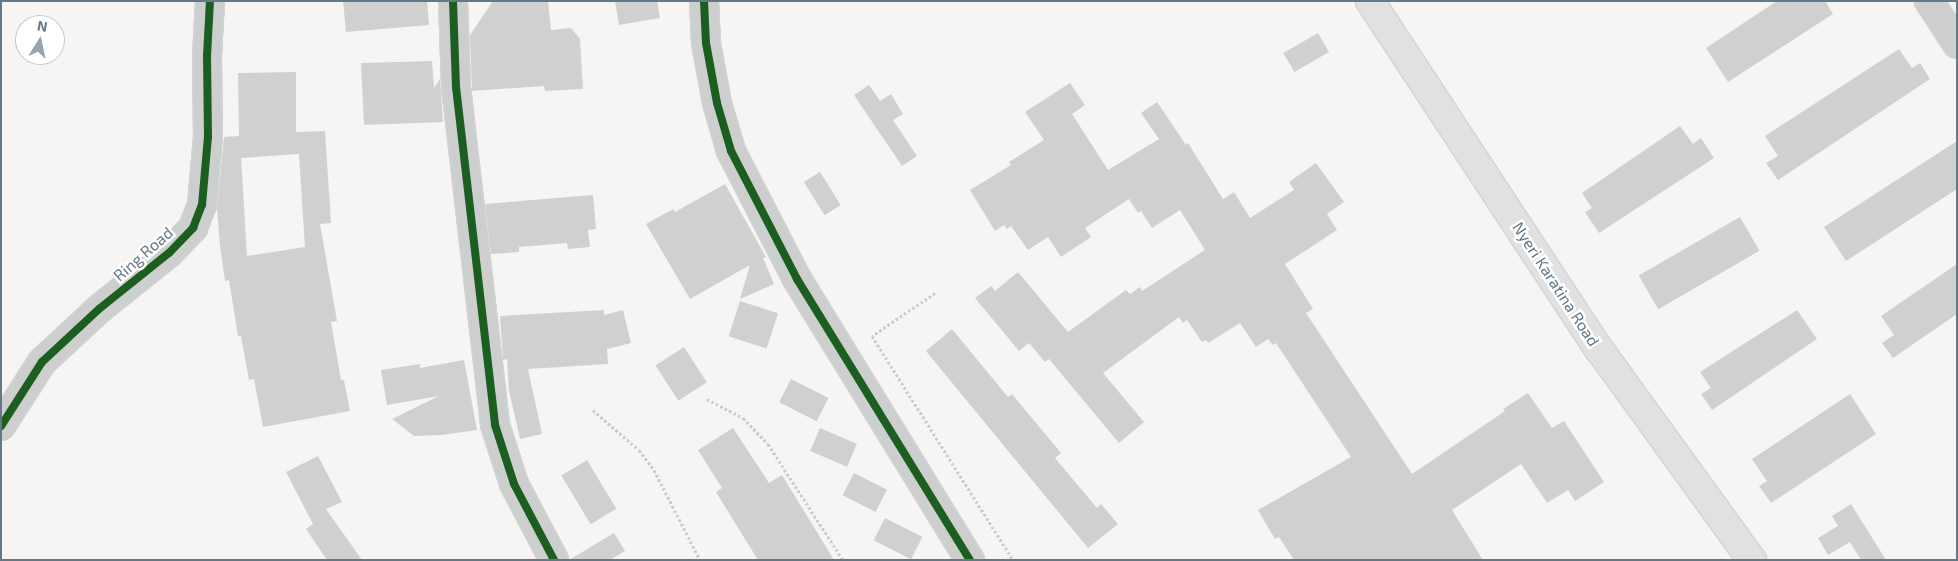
<!DOCTYPE html>
<html>
<head>
<meta charset="utf-8">
<style>
	body { margin:0 }
	#map { position:relative; width:1958px; height:561px; overflow:hidden; background:#f6f5f4; font-family:"Exo 2",sans-serif }
	div>[style] { position:absolute }
	[style*='--x'] { left:calc(var(--x)*1px); top:calc(var(--y)*1px); width:calc(var(--w)*1px); rotate:calc(var(--a)*1deg) }
	.building>* { inset:0; background:#cfd0d0; transform-origin:0 0 }
	.path>* { height:3px; margin-top:-1.5px; transform-origin:0; background:repeating-linear-gradient(90deg,#cbcbcc 0 2.5px,transparent 0 5px) }
	.roads { filter:drop-shadow(1px 0 #d2d3d3) drop-shadow(-1px 0 #d2d3d3) drop-shadow(0 1px #d2d3d3) drop-shadow(0 -1px #d2d3d3) }
	.minor>* { height:28px; margin:-14px; padding:0 14px; transform-origin:14px; border-radius:14px; background:#cdcfcf }
	.highway>* { height:28px; margin:-14px; padding:0 14px; transform-origin:14px; border-radius:14px; background:#e1e1e2 }
	.cycleway>* { height:8px; margin:-4px; padding:0 4px; transform-origin:4px; border-radius:4px; background:#1b5e20 }
	span { translate:-50% -50%; white-space:nowrap; text-align:center; line-height:1.15; -webkit-text-stroke:5px #fff; paint-order:stroke }
	.street-label { font-size:16px; color:#647885 }
	.frame { position:absolute; inset:0; border:2px solid #647885; pointer-events:none }
	.north { position:absolute; left:15px; top:15px; width:50px; height:50px; box-sizing:border-box; background:#fff; border:1px solid #c1c9ce; border-radius:50%; rotate:10deg; font-size:14px; font-weight:700; line-height:20px; text-align:center; color:#647885 }
	.north::after { content:''; display:block; margin:auto; width:18px; height:22px; background:#97a4ac; clip-path:polygon(50% 0,100% 100%,50% 72%,0 100%) }
</style>
</head>
<body>
<div id="map">
	<div class="building">
		<div style="clip-path:polygon(343px 1px,427px 1px,429px 25px,346px 32px)"></div>
		<div style="clip-path:polygon(493px 1px,548px 1px,551px 30px,571px 28px,580px 39px,583px 89px,545px 91px,544px 86px,472px 91px,470px 35px)"></div>
		<div style="clip-path:polygon(615px 1px,657px 1px,660px 18px,619px 25px)"></div>
		<div style="clip-path:polygon(1777px 1px,1825px 1px,1833px 14px,1728px 82px,1706px 48px)"></div>
		<div style="left:1318px;top:33px;width:22px;height:40px;rotate:60deg"></div>
		<div style="clip-path:polygon(1899px 49px,1912px 68px,1920px 63px,1930px 79px,1778px 180px,1766px 163px,1778px 156px,1765px 136px)"></div>
		<div style="clip-path:polygon(432px 61px,434px 88px,440px 79px,443px 122px,364px 125px,361px 63px)"></div>
		<div style="clip-path:polygon(evenodd,296px 72px,296px 132px,325px 131px,331px 223px,320px 224px,337px 321px,331px 322px,341px 380px,344px 380px,350px 411px,263px 427px,254px 379px,249px 380px,241px 336px,238px 336px,229px 280px,225px 281px,220px 246px,217px 208px,224px 137px,239px 136px,238px 73px,296px 72px,299px 154px,305px 247px,247px 256px,241px 158px,299px 154px)"></div>
		<div style="clip-path:polygon(1070px 83px,1085px 105px,1072px 114px,1108px 170px,1159px 139px,1141px 113px,1157px 102px,1186px 145px,1188px 143px,1223px 199px,1234px 192px,1250px 218px,1294px 190px,1289px 182px,1316px 163px,1344px 202px,1327px 214px,1337px 230px,1285px 264px,1313px 309px,1306px 313px,1412px 474px,1505px 411px,1503px 409px,1528px 393px,1552px 428px,1564px 421px,1604px 482px,1575px 501px,1568px 490px,1547px 503px,1521px 464px,1452px 510px,1483px 560px,1294px 560px,1279px 537px,1275px 539px,1258px 510px,1351px 457px,1276px 343px,1273px 345px,1268px 339px,1256px 347px,1240px 323px,1208px 343px,1206px 340px,1202px 342px,1187px 320px,1183px 323px,1179px 317px,1103px 373px,1144px 422px,1119px 443px,1049px 359px,1045px 362px,1029px 343px,1019px 351px,975px 298px,991px 286px,995px 291px,1018px 272px,1068px 332px,1126px 290px,1130px 294px,1140px 287px,1142px 291px,1205px 250px,1180px 210px,1152px 228px,1141px 211px,1138px 213px,1129px 199px,1085px 228px,1091px 237px,1061px 257px,1048px 237px,1028px 250px,1011px 226px,1007px 229px,1004px 225px,995px 231px,970px 190px,1011px 165px,1009px 162px,1044px 140px,1025px 112px)"></div>
		<div style="clip-path:polygon(869px 85px,880px 101px,891px 94px,903px 114px,893px 120px,917px 156px,902px 166px,854px 95px)"></div>
		<div style="clip-path:polygon(1680px 126px,1693px 144px,1701px 138px,1714px 158px,1599px 233px,1585px 212px,1592px 208px,1582px 193px)"></div>
		<div style="clip-path:polygon(1957px 141px,1957px 189px,1846px 261px,1824px 227px)"></div>
		<div style="left:820px;top:172px;width:39px;height:19px;rotate:58deg"></div>
		<div style="clip-path:polygon(725px 184px,766px 257px,763px 258px,774px 284px,740px 299px,750px 265px,690px 299px,646px 224px,673px 209px,675px 212px)"></div>
		<div style="clip-path:polygon(593px 195px,596px 229px,588px 230px,590px 247px,568px 249px,567px 243px,519px 247px,519px 252px,491px 254px,485px 204px)"></div>
		<div style="left:1740px;top:217px;width:39px;height:117px;rotate:60deg"></div>
		<div style="clip-path:polygon(1957px 264px,1957px 314px,1893px 358px,1882px 343px,1894px 335px,1881px 316px)"></div>
		<div style="left:740px;top:301px;width:40px;height:37px;rotate:18deg"></div>
		<div style="clip-path:polygon(604px 310px,604px 315px,623px 310px,631px 343px,607px 349px,608px 364px,528px 369px,542px 434px,520px 439px,509px 391px,507px 359px,503px 360px,500px 316px)"></div>
		<div style="clip-path:polygon(1797px 310px,1817px 339px,1712px 410px,1701px 394px,1711px 388px,1700px 372px)"></div>
		<div style="clip-path:polygon(952px 329px,1008px 397px,1012px 394px,1061px 453px,1055px 458px,1097px 508px,1101px 504px,1118px 524px,1088px 548px,926px 351px)"></div>
		<div style="left:684px;top:347px;width:42px;height:34px;rotate:57deg"></div>
		<div style="clip-path:polygon(464px 360px,477px 430px,442px 435px,414px 436px,392px 419px,439px 396px,387px 405px,381px 370px,420px 364px,420px 368px)"></div>
		<div style="left:791px;top:379px;width:42px;height:26px;rotate:27deg"></div>
		<div style="clip-path:polygon(1850px 394px,1876px 434px,1771px 503px,1759px 486px,1767px 481px,1752px 459px)"></div>
		<div style="clip-path:polygon(733px 428px,769px 483px,782px 475px,834px 560px,758px 560px,716px 492px,722px 488px,698px 450px)"></div>
		<div style="left:820px;top:428px;width:40px;height:25px;rotate:23deg"></div>
		<div style="clip-path:polygon(318px 456px,342px 502px,326px 509px,362px 560px,327px 560px,306px 529px,313px 524px,286px 472px)"></div>
		<div style="left:587px;top:460px;width:57px;height:30px;rotate:59deg"></div>
		<div style="left:854px;top:473px;width:37px;height:25px;rotate:27deg"></div>
		<div style="clip-path:polygon(1851px 504px,1886px 560px,1861px 560px,1850px 542px,1828px 555px,1818px 538px,1838px 526px,1832px 516px)"></div>
		<div style="left:885px;top:518px;width:42px;height:25px;rotate:27deg"></div>
		<div style="clip-path:polygon(614px 533px,625px 551px,610px 560px,569px 560px)"></div>
	</div>
	<div class="path">
		<div style="--x:935;--y:293;--w:76;--a:145.7"></div>
		<div style="--x:872;--y:336;--w:265;--a:57.8"></div>
		<div style="--x:707;--y:399;--w:41;--a:27.8"></div>
		<div style="--x:743;--y:418;--w:36;--a:46"></div>
		<div style="--x:768;--y:444;--w:138;--a:57.1"></div>
		<div style="--x:593;--y:410;--w:61;--a:41"></div>
		<div style="--x:639;--y:450;--w:25;--a:53"></div>
		<div style="--x:654;--y:470;--w:101;--a:62.9"></div>
	</div>
	<div class="roads">
		<div class="minor">
			<div style="--x:453;--y:1;--w:86;--a:88"></div>
			<div style="--x:456;--y:87;--w:340;--a:83.4"></div>
			<div style="--x:495;--y:425;--w:62;--a:72.1"></div>
			<div style="--x:514;--y:484;--w:86;--a:62.2"></div>
			<div style="--x:704;--y:1;--w:42;--a:87.3"></div>
			<div style="--x:706;--y:43;--w:61;--a:79.6"></div>
			<div style="--x:717;--y:103;--w:50;--a:73.7"></div>
			<div style="--x:731;--y:151;--w:144;--a:62.7"></div>
			<div style="--x:797;--y:279;--w:330;--a:58.4"></div>
			<div style="--x:1929;--y:1;--w:51;--a:56.9"></div>
			<div style="--x:1;--y:426;--w:76;--a:-57.4"></div>
			<div style="--x:42;--y:362;--w:78;--a:-42.9"></div>
			<div style="--x:99;--y:309;--w:90;--a:-38.7"></div>
			<div style="--x:169;--y:253;--w:35;--a:-46"></div>
			<div style="--x:193;--y:228;--w:25;--a:-69"></div>
			<div style="--x:202;--y:205;--w:68;--a:-85"></div>
			<div style="--x:208;--y:137;--w:81;--a:-90.7"></div>
			<div style="--x:207;--y:56;--w:55;--a:-86.9"></div>
		</div>
		<div class="highway">
			<div style="--x:1370;--y:1;--w:417;--a:56.7"></div>
			<div style="--x:1599;--y:349;--w:261;--a:54.1"></div>
		</div>
	</div>
	<div class="cycleway">
		<div style="--x:453;--y:1;--w:86;--a:88"></div>
		<div style="--x:456;--y:87;--w:340;--a:83.4"></div>
		<div style="--x:495;--y:425;--w:62;--a:72.1"></div>
		<div style="--x:514;--y:484;--w:86;--a:62.2"></div>
		<div style="--x:704;--y:1;--w:42;--a:87.3"></div>
		<div style="--x:706;--y:43;--w:61;--a:79.6"></div>
		<div style="--x:717;--y:103;--w:50;--a:73.7"></div>
		<div style="--x:731;--y:151;--w:144;--a:62.7"></div>
		<div style="--x:797;--y:279;--w:330;--a:58.4"></div>
		<div style="--x:1;--y:426;--w:76;--a:-57.4"></div>
		<div style="--x:42;--y:362;--w:78;--a:-42.9"></div>
		<div style="--x:99;--y:309;--w:90;--a:-38.7"></div>
		<div style="--x:169;--y:253;--w:35;--a:-46"></div>
		<div style="--x:193;--y:228;--w:25;--a:-69"></div>
		<div style="--x:202;--y:205;--w:68;--a:-85"></div>
		<div style="--x:208;--y:137;--w:81;--a:-90.7"></div>
		<div style="--x:207;--y:56;--w:55;--a:-86.9"></div>
	</div>
	<div class="street-label">
		<span style="left:143px;top:254px;rotate:-41deg">Ring Road</span>
		<span style="left:1556px;top:284px;rotate:57deg">Nyeri Karatina Road</span>
	</div>
	<div class="frame"></div>
	<div class="north">N</div>
</div>
</body>
</html>
